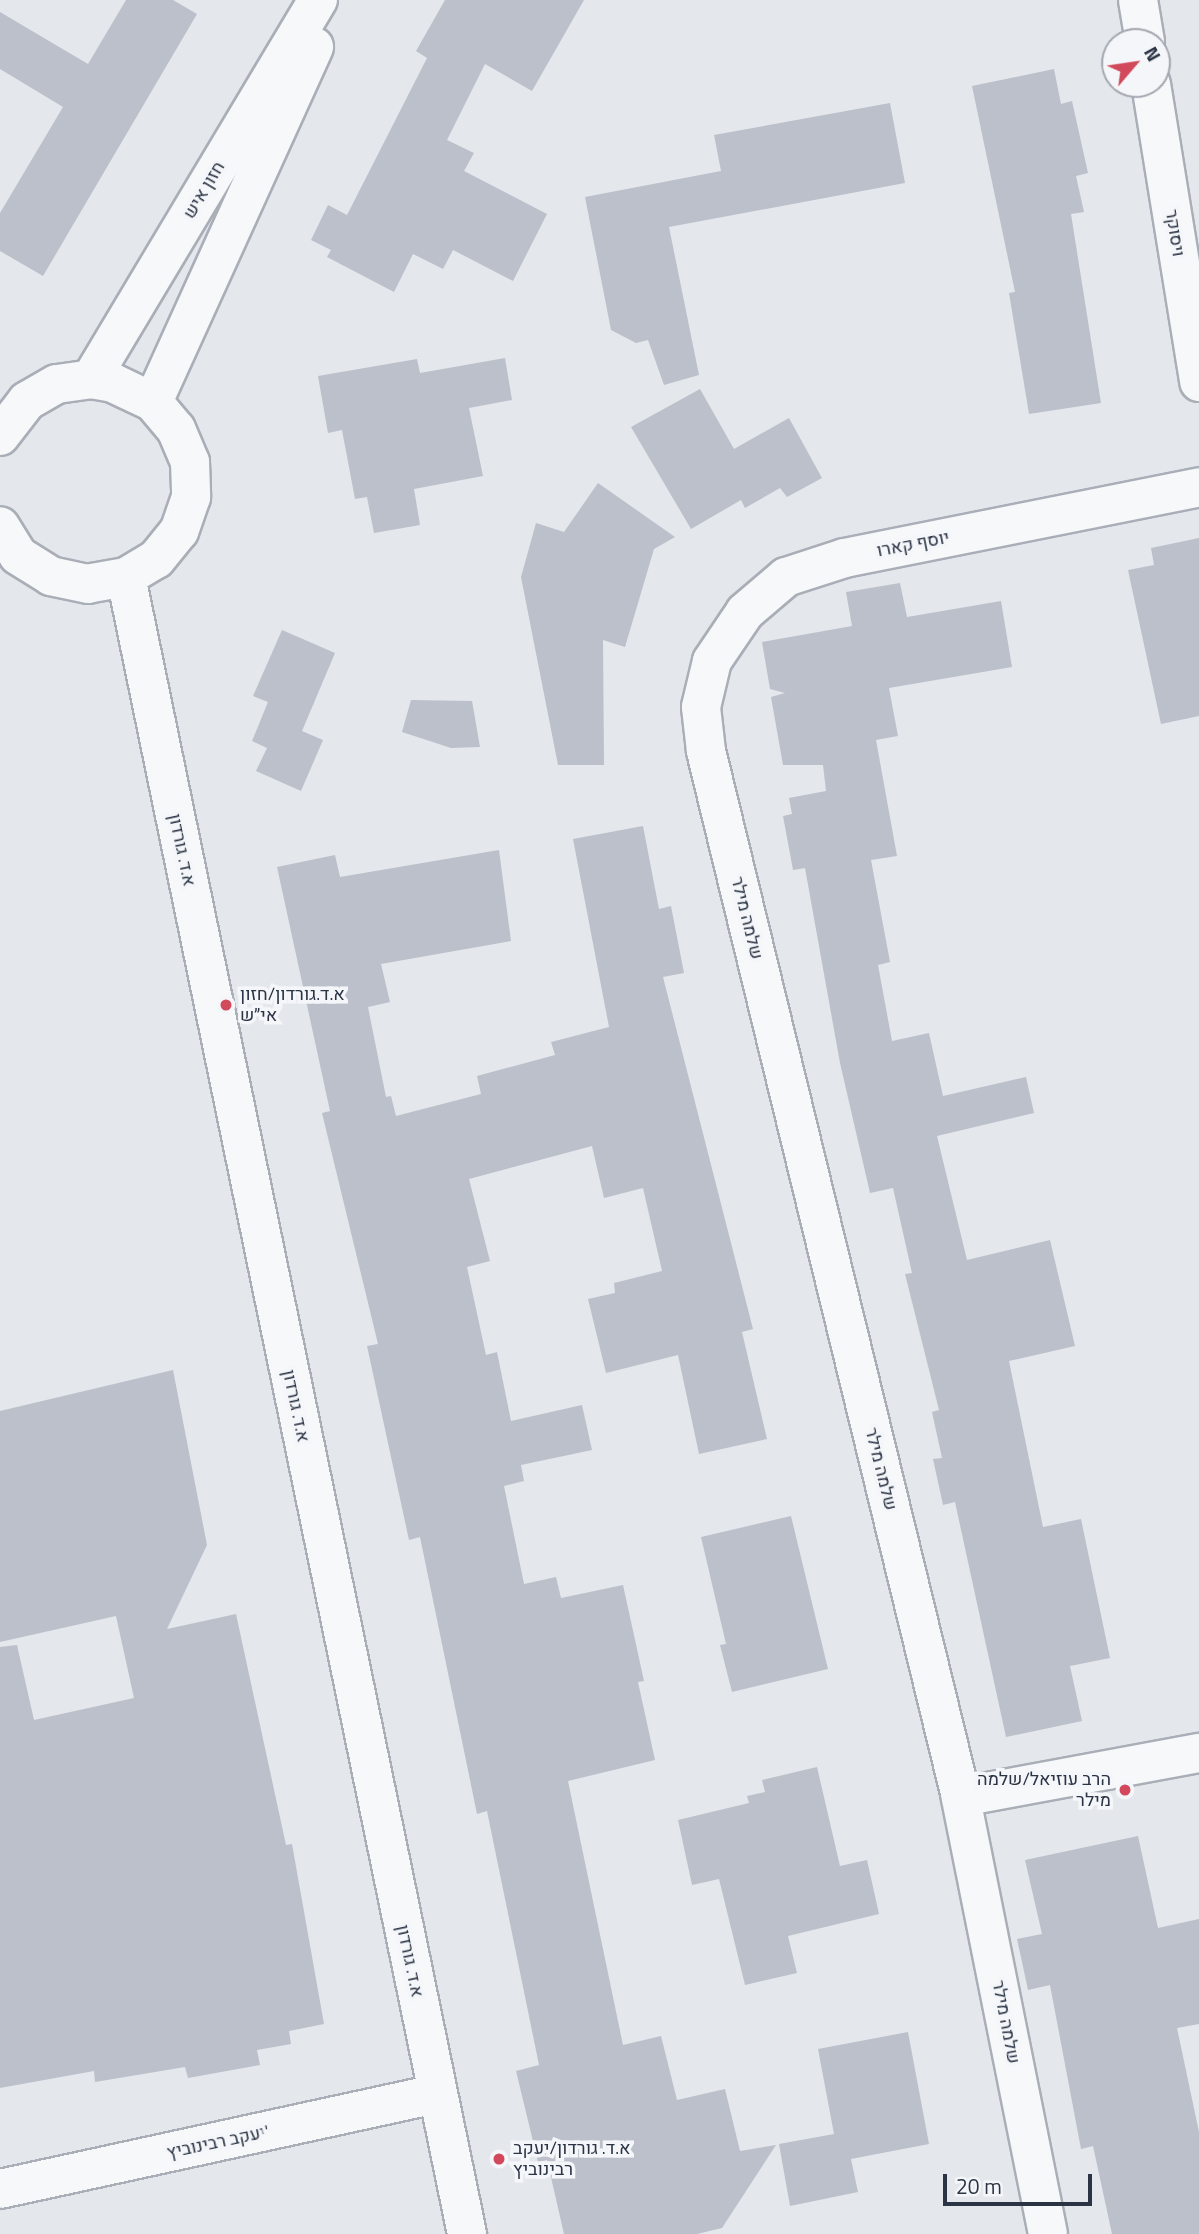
<!DOCTYPE html>
<html>
<head>
<meta charset="utf-8">
<style>
	body { margin:0 }
	#map { position:relative; width:1199px; height:2234px; overflow:hidden; background:#e4e7ec; font-family:"Titillium Web",Heebo,sans-serif }
	div>[style] { position:absolute }
	[style*='--x'] { left:calc(var(--x)*1px); top:calc(var(--y)*1px); width:calc(var(--w)*1px); rotate:calc(var(--a)*1deg) }
	.building>* { inset:0; background:#bbc0ca }
	.roads { filter:drop-shadow(2px 0 #a9aeb7) drop-shadow(-2px 0 #a9aeb7) drop-shadow(0 2px #a9aeb7) drop-shadow(0 -2px #a9aeb7) }
	.minor>* { height:38px; margin:-19px; padding:0 19px; transform-origin:19px; border-radius:19px; background:#f7f8fa }
	.tertiary>* { height:38px; margin:-19px; padding:0 19px; transform-origin:19px; border-radius:19px; background:#f7f8fa }
	.dots>* { width:19px; height:19px; translate:-50% -50%; box-sizing:border-box; border:4px solid #f4f6f9; border-radius:50% }
	span { translate:-50% -50%; white-space:nowrap; text-align:center; line-height:1.15; -webkit-text-stroke:7px #f4f6f9; paint-order:stroke }
	.street-label { font-size:18px; color:#2b3445 }
	.poi-label { font-size:18px; color:#2b3445 }
	.left { translate:0 -50%; text-align:left }
	.right { translate:-100% -50%; text-align:right }
	.north { position:absolute; left:1101px; top:28px; width:70px; height:70px; box-sizing:border-box; background:#f4f6f9; border:2px solid #a4a8b1; border-radius:50%; rotate:61deg; font-size:19px; font-weight:700; line-height:28px; text-align:center; color:#2b3445 }
	.north::after { content:''; display:block; margin:auto; width:24px; height:32px; background:#d1495b; clip-path:polygon(50% 0,100% 100%,50% 72%,0 100%) }
	.scale { position:absolute; left:943px; top:2174px; width:149px; height:32px; box-sizing:border-box; border:4px solid #2b3445; border-top:0; padding-left:9px; font-size:21px; line-height:24px; white-space:nowrap; color:#2b3445; -webkit-text-stroke:5px #f4f6f9; paint-order:stroke }
</style>
</head>
<body>
<div id="map">
	<div class="building">
		<div style="clip-path:polygon(126px 0,173px 0,197px 14px,43px 276px,0 251px,0 213px,63px 107px,0 69px,0 12px,88px 64px)"></div>
		<div style="clip-path:polygon(445px 0,584px 0,532px 91px,485px 64px,447px 140px,474px 153px,464px 171px,547px 214px,513px 281px,453px 250px,443px 269px,413px 254px,394px 292px,327px 257px,331px 250px,311px 240px,328px 205px,347px 215px,427px 58px,416px 51px)"></div>
		<div style="clip-path:polygon(1054px 69px,1061px 104px,1072px 101px,1088px 173px,1076px 176px,1084px 212px,1071px 214px,1101px 403px,1029px 414px,1009px 293px,1015px 292px,972px 86px)"></div>
		<div style="clip-path:polygon(890px 103px,905px 183px,669px 227px,699px 375px,664px 385px,648px 340px,636px 343px,611px 330px,585px 197px,721px 171px,714px 135px)"></div>
		<div style="clip-path:polygon(505px 358px,512px 400px,469px 408px,483px 476px,414px 489px,420px 525px,374px 533px,367px 497px,355px 499px,342px 430px,328px 433px,318px 376px,417px 359px,420px 373px)"></div>
		<div style="clip-path:polygon(700px 389px,734px 449px,789px 418px,822px 478px,787px 497px,780px 488px,745px 508px,741px 500px,691px 529px,631px 427px)"></div>
		<div style="clip-path:polygon(598px 483px,675px 537px,654px 549px,625px 647px,603px 640px,604px 765px,558px 765px,521px 577px,536px 523px,564px 532px)"></div>
		<div style="clip-path:polygon(1199px 538px,1199px 716px,1161px 724px,1128px 570px,1154px 565px,1151px 548px)"></div>
		<div style="clip-path:polygon(900px 583px,907px 617px,1001px 601px,1012px 667px,889px 688px,898px 736px,876px 740px,897px 856px,871px 860px,890px 962px,878px 965px,892px 1041px,929px 1033px,943px 1096px,1026px 1077px,1034px 1113px,937px 1136px,967px 1260px,1050px 1240px,1075px 1346px,1009px 1361px,1043px 1527px,1081px 1519px,1110px 1658px,1070px 1666px,1082px 1721px,1006px 1737px,955px 1502px,943px 1505px,933px 1459px,942px 1458px,932px 1412px,939px 1410px,905px 1274px,912px 1273px,893px 1188px,870px 1193px,840px 1063px,805px 868px,793px 870px,783px 816px,792px 814px,789px 798px,826px 791px,823px 765px,783px 765px,771px 697px,785px 693px,770px 689px,762px 642px,852px 626px,846px 592px)"></div>
		<div style="clip-path:polygon(282px 630px,335px 653px,302px 731px,323px 740px,301px 791px,256px 771px,267px 748px,252px 741px,268px 702px,253px 696px)"></div>
		<div style="clip-path:polygon(411px 700px,472px 701px,480px 747px,451px 748px,402px 732px)"></div>
		<div style="clip-path:polygon(643px 826px,659px 909px,671px 906px,684px 973px,663px 977px,753px 1329px,742px 1332px,767px 1439px,699px 1454px,678px 1355px,606px 1373px,588px 1299px,615px 1293px,614px 1283px,662px 1271px,643px 1188px,604px 1198px,592px 1146px,469px 1179px,490px 1261px,467px 1267px,486px 1355px,497px 1352px,511px 1421px,582px 1405px,592px 1450px,521px 1465px,524px 1481px,504px 1486px,524px 1584px,556px 1577px,561px 1598px,623px 1585px,644px 1681px,638px 1682px,655px 1760px,568px 1781px,623px 2045px,661px 2036px,677px 2100px,725px 2089px,740px 2151px,776px 2145px,722px 2228px,697px 2234px,564px 2234px,547px 2160px,538px 2162px,516px 2071px,539px 2065px,487px 1811px,477px 1814px,420px 1537px,409px 1540px,367px 1346px,378px 1344px,322px 1113px,330px 1111px,277px 867px,335px 855px,340px 877px,499px 850px,511px 941px,381px 964px,390px 1002px,368px 1007px,386px 1097px,391px 1096px,396px 1116px,481px 1094px,477px 1076px,555px 1055px,551px 1042px,609px 1027px,573px 839px)"></div>
		<div style="clip-path:polygon(173px 1370px,207px 1545px,167px 1629px,236px 1614px,286px 1845px,292px 1844px,324px 2024px,289px 2031px,291px 2044px,257px 2050px,260px 2065px,188px 2078px,185px 2067px,95px 2082px,94px 2071px,0 2088px,0 1647px,17px 1645px,34px 1720px,134px 1698px,116px 1616px,0 1642px,0 1411px)"></div>
		<div style="clip-path:polygon(791px 1516px,828px 1669px,732px 1692px,720px 1645px,726px 1644px,701px 1537px)"></div>
		<div style="clip-path:polygon(817px 1767px,840px 1866px,867px 1860px,879px 1914px,788px 1936px,797px 1973px,745px 1985px,719px 1879px,692px 1885px,678px 1820px,749px 1803px,747px 1796px,765px 1792px,762px 1780px)"></div>
		<div style="clip-path:polygon(1138px 1836px,1158px 1928px,1199px 1919px,1199px 2024px,1177px 2028px,1199px 2132px,1199px 2234px,1112px 2234px,1093px 2146px,1081px 2149px,1050px 1985px,1028px 1990px,1017px 1939px,1042px 1934px,1025px 1860px)"></div>
		<div style="clip-path:polygon(908px 2032px,929px 2144px,851px 2159px,858px 2192px,790px 2206px,779px 2144px,834px 2134px,818px 2049px)"></div>
	</div>
	<div class="roads">
		<div class="minor">
			<div style="--x:1138;--y:0;--w:43;--a:80.5"></div>
			<div style="--x:1151;--y:84;--w:302;--a:80.8"></div>
			<div style="--x:961;--y:1797;--w:242;--a:-10.5"></div>
			<div style="--x:0;--y:2189;--w:447;--a:-12.3"></div>
			<div style="--x:1048;--y:2234;--w:446;--a:-101.3"></div>
			<div style="--x:961;--y:1797;--w:1077;--a:-103.7"></div>
			<div style="--x:706;--y:751;--w:44;--a:-96.5"></div>
			<div style="--x:701;--y:707;--w:47;--a:-76.6"></div>
			<div style="--x:712;--y:661;--w:59;--a:-56"></div>
			<div style="--x:745;--y:612;--w:54;--a:-40.5"></div>
			<div style="--x:786;--y:577;--w:62;--a:-17.9"></div>
			<div style="--x:845;--y:558;--w:361;--a:-11.3"></div>
		</div>
		<div class="tertiary">
			<div style="--x:91;--y:379;--w:442;--a:-59.1"></div>
			<div style="--x:153;--y:402;--w:390;--a:-65.6"></div>
			<div style="--x:0;--y:436;--w:44;--a:-52.4"></div>
			<div style="--x:27;--y:401;--w:34;--a:-30"></div>
			<div style="--x:57;--y:384;--w:34;--a:-8"></div>
			<div style="--x:91;--y:379;--w:22;--a:10"></div>
			<div style="--x:113;--y:383;--w:44;--a:25.4"></div>
			<div style="--x:153;--y:402;--w:35;--a:50"></div>
			<div style="--x:176;--y:429;--w:36;--a:67"></div>
			<div style="--x:190;--y:462;--w:35;--a:88"></div>
			<div style="--x:191;--y:497;--w:36;--a:109"></div>
			<div style="--x:179;--y:531;--w:36;--a:129"></div>
			<div style="--x:156;--y:559;--w:35;--a:149"></div>
			<div style="--x:126;--y:577;--w:39;--a:170"></div>
			<div style="--x:88;--y:584;--w:38;--a:-168"></div>
			<div style="--x:51;--y:576;--w:39;--a:-148"></div>
			<div style="--x:18;--y:555;--w:34;--a:-122"></div>
			<div style="--x:126;--y:577;--w:1692;--a:78.37"></div>
		</div>
	</div>
	<div class="dots">
		<div style="left:226px;top:1005px;background:#d1495b"></div>
		<div style="left:1125px;top:1790px;background:#d1495b"></div>
		<div style="left:499px;top:2159px;background:#d1495b"></div>
	</div>
	<div class="street-label">
		<span style="left:204px;top:190px;rotate:-59deg">חזון איש</span>
		<span style="left:1175px;top:233px;rotate:81deg">ויסוקר</span>
		<span style="left:913px;top:544px;rotate:-11deg">יוסף קארו</span>
		<span style="left:182px;top:850px;rotate:78deg">א.ד. גורדון</span>
		<span style="left:747px;top:918px;rotate:76deg">שלמה מילר</span>
		<span style="left:296px;top:1406px;rotate:78deg">א.ד. גורדון</span>
		<span style="left:881px;top:1469px;rotate:76deg">שלמה מילר</span>
		<span style="left:410px;top:1961px;rotate:78deg">א.ד. גורדון</span>
		<span style="left:1006px;top:2022px;rotate:79deg">שלמה מילר</span>
		<span style="left:218px;top:2142px;rotate:-12deg">יעקב רבינוביץ'</span>
	</div>
	<div class="poi-label">
		<span class="left" style="left:240px;top:1005px">א.ד.גורדון/חזון<br>אי״ש</span>
		<span class="right" style="left:1111px;top:1790px">הרב עוזיאל/שלמה<br>מילר</span>
		<span class="left" style="left:513px;top:2159px">א.ד. גורדון/יעקב<br>רבינוביץ</span>
	</div>
	<div class="north">N</div>
	<div class="scale">20 m</div>
</div>
</body>
</html>
